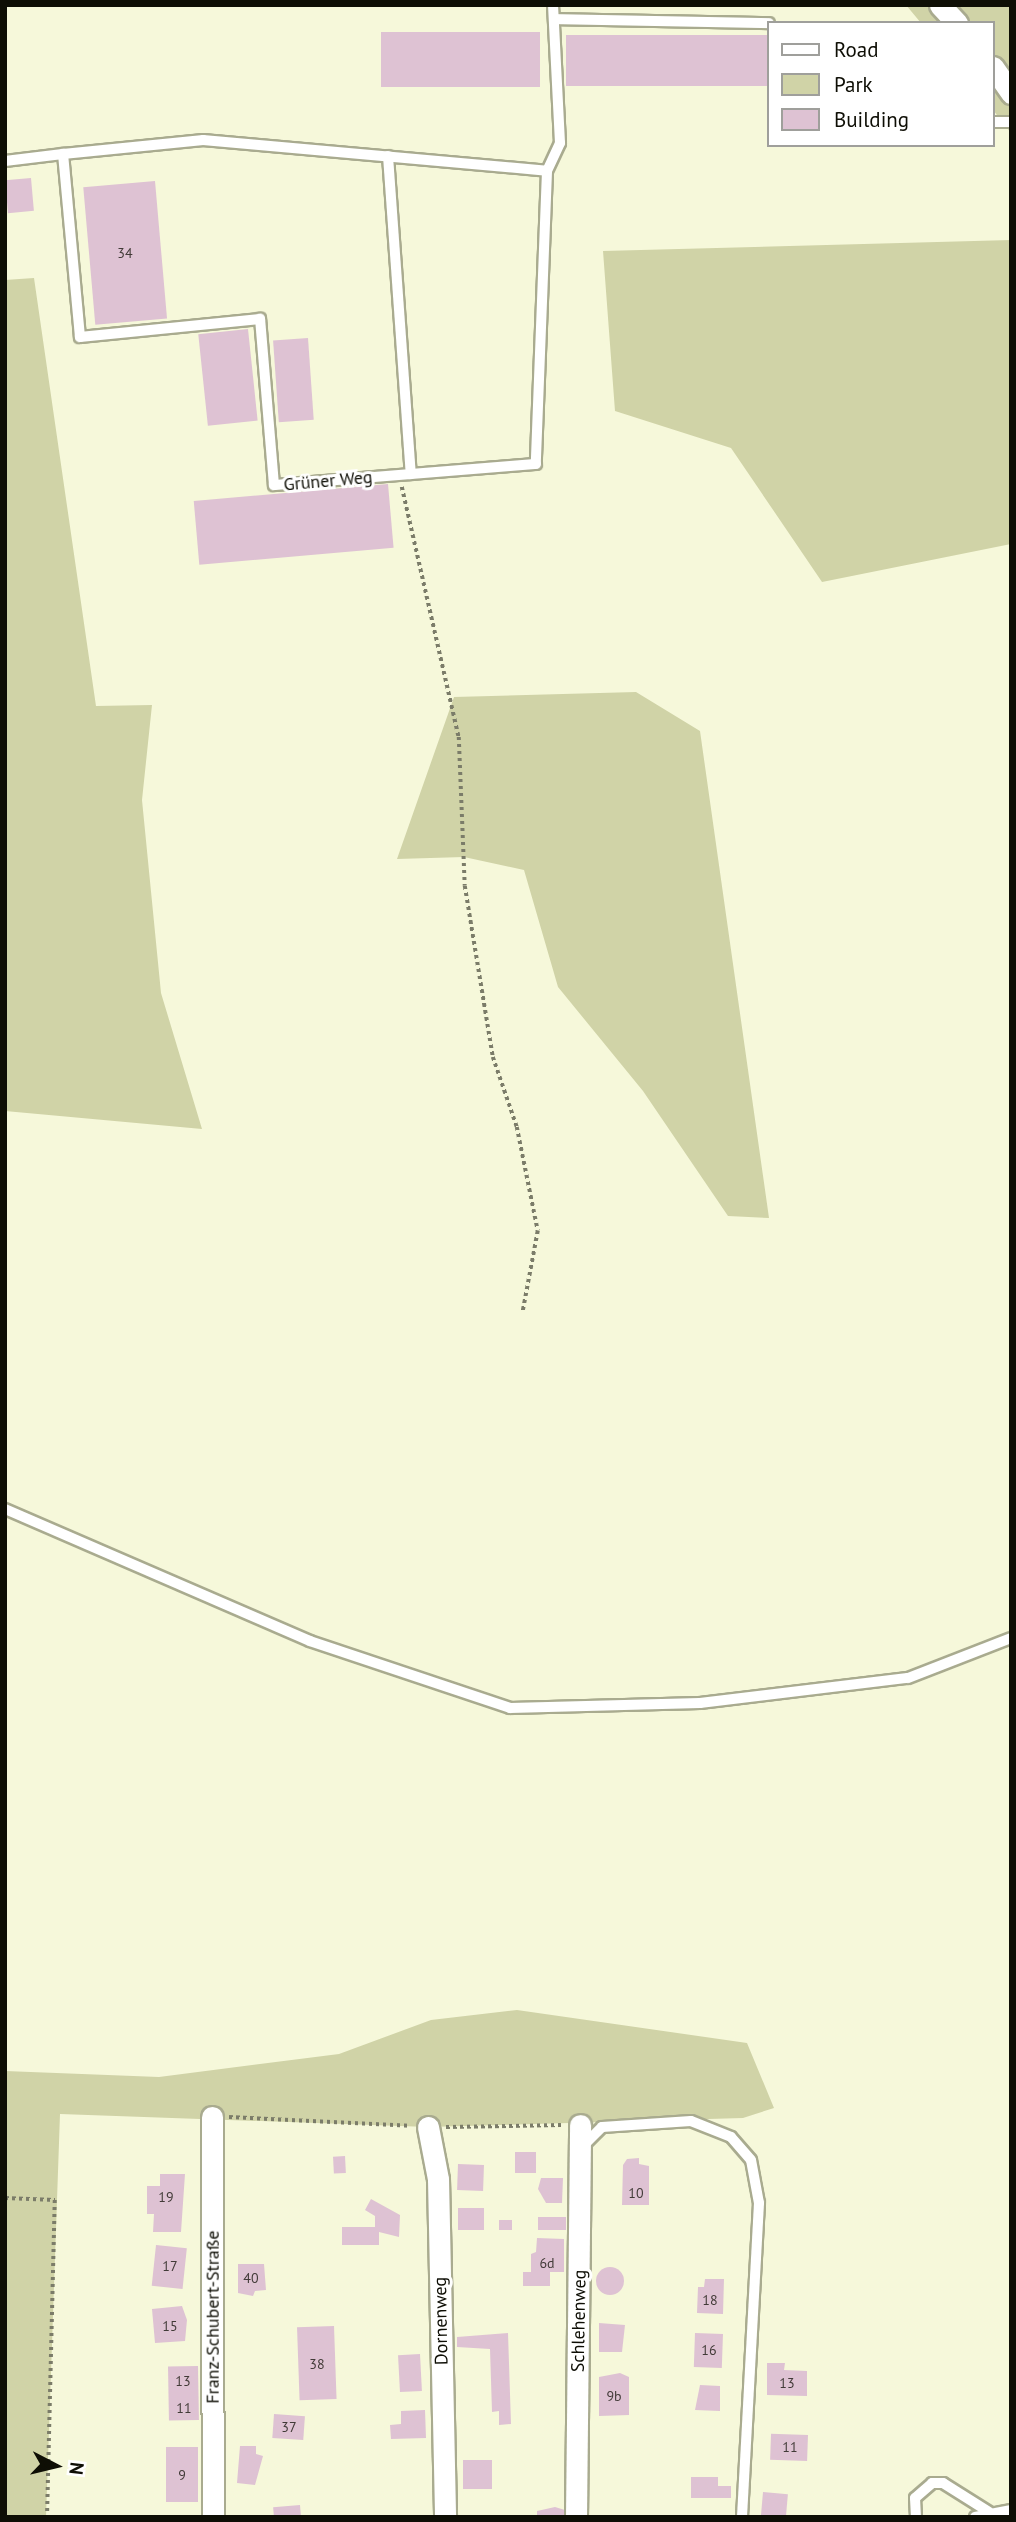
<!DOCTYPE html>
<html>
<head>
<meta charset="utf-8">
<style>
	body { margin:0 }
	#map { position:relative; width:1016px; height:2522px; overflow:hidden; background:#f6f8da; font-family:"PT Sans",sans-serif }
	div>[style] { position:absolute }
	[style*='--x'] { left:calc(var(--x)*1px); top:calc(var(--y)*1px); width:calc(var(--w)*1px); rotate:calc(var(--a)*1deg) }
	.green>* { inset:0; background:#d0d3a7 }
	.building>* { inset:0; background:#dec2d3; transform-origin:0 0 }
	.round { border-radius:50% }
	.path>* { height:3.5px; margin-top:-1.75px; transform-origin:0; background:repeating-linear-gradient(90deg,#7b7c69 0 3.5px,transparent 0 7px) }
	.roads { filter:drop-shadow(2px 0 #a9ab8f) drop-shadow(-2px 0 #a9ab8f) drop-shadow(0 2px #a9ab8f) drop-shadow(0 -2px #a9ab8f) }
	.lane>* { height:10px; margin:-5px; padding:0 5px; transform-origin:5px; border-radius:5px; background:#fff }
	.street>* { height:21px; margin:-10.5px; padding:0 10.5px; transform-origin:10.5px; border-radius:10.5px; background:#fff }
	span { translate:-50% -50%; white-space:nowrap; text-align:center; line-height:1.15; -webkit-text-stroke:6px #fff; paint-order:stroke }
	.number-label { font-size:14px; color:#423b38 }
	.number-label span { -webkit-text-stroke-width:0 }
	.street-label { font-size:18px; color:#0e0e05 }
	.frame { position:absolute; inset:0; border:7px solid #0e0e05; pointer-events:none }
	.legend { position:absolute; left:767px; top:21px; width:228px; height:126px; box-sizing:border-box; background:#fff; border:2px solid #9f9f9b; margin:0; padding:9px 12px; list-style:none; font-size:21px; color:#0e0e05 }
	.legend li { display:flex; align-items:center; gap:14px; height:35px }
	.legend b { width:35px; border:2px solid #9f9f9b }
	.north { position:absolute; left:21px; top:2431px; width:70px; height:70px; -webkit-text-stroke:5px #fff; paint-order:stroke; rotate:97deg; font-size:19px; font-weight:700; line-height:28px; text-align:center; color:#0e0e05 }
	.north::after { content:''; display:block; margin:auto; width:24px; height:32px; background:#0e0e05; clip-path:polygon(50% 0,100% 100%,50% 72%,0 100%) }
</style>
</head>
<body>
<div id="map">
	<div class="green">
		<div style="clip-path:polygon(906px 5px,1011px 5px,1011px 133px,993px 110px,993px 23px,921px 23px)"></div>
		<div style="clip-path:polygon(1011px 240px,1011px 544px,822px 582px,731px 448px,615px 411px,603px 251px)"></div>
		<div style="clip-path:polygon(34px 278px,96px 706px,152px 705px,142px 800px,161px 993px,202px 1129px,5px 1111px,5px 280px)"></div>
		<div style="clip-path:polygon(636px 692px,700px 731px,769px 1218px,728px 1216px,643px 1091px,558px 987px,524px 870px,464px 857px,397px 859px,454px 697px)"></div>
		<div style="clip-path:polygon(517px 2010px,747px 2043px,774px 2108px,743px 2118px,428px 2127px,60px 2114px,46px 2517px,5px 2517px,5px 2071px,159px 2077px,339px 2054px,431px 2020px)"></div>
	</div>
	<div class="building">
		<div style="left:381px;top:32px;width:159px;height:55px"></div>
		<div style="left:769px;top:35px;width:51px;height:203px;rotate:90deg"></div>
		<div style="left:31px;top:178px;width:33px;height:26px;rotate:85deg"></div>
		<div style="left:155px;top:181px;width:138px;height:72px;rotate:85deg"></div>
		<div style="left:248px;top:329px;width:92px;height:50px;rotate:84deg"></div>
		<div style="left:308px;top:338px;width:82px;height:35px;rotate:86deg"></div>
		<div style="left:388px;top:484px;width:64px;height:195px;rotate:85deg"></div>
		<div style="left:515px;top:2152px;width:21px;height:21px"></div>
		<div style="left:345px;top:2156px;width:17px;height:12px;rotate:87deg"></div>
		<div style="clip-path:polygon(639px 2158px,639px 2164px,649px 2166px,649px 2205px,622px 2205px,623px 2165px,627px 2159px)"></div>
		<div style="left:458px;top:2164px;width:26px;height:26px;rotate:2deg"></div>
		<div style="clip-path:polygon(160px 2174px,185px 2174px,181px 2232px,153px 2232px,154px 2214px,147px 2214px,147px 2186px,160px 2186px)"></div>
		<div style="clip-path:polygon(541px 2178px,563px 2178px,562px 2203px,546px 2203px,538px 2189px)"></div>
		<div style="clip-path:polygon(371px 2199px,400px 2215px,399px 2237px,379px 2232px,379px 2245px,342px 2245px,342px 2227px,375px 2227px,375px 2216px,365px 2210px)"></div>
		<div style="left:458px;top:2208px;width:26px;height:22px"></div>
		<div style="left:538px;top:2217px;width:28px;height:13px"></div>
		<div style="left:499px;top:2220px;width:13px;height:10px"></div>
		<div style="clip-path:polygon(537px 2238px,564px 2239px,564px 2272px,550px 2272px,550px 2286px,523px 2286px,523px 2272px,531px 2272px,531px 2254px,536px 2252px)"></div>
		<div style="left:156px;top:2245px;width:31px;height:41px;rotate:6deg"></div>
		<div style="clip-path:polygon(238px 2264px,264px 2264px,266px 2290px,255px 2291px,253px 2296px,238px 2293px)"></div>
		<div class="round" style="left:596px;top:2267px;width:28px;height:28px"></div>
		<div style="clip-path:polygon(705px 2279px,724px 2279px,723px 2314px,697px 2313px,698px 2287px,704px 2287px)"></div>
		<div style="clip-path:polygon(182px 2306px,187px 2320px,185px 2341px,155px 2343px,152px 2309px)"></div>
		<div style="clip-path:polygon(599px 2323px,625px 2325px,622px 2352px,599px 2352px)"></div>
		<div style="left:334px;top:2326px;width:73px;height:37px;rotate:88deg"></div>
		<div style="clip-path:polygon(508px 2333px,511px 2424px,499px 2425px,499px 2411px,492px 2412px,490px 2349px,457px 2347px,457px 2337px)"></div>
		<div style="left:695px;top:2333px;width:28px;height:34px;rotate:2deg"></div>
		<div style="left:420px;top:2354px;width:37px;height:22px;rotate:87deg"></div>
		<div style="clip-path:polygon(767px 2363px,785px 2363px,784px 2370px,807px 2371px,807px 2396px,767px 2395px)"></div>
		<div style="left:198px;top:2366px;width:54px;height:30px;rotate:89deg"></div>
		<div style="clip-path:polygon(620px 2373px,629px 2377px,629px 2415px,599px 2416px,599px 2377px)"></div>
		<div style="clip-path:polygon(700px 2385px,720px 2386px,720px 2411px,695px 2410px)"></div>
		<div style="clip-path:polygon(425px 2410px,426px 2438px,391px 2439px,390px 2425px,401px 2424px,401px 2411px)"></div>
		<div style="left:274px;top:2414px;width:31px;height:24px;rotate:4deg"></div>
		<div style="left:808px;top:2435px;width:26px;height:37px;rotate:92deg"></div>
		<div style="clip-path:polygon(240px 2446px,256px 2446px,256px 2454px,263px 2456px,255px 2485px,237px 2483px)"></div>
		<div style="left:166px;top:2447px;width:32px;height:55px"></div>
		<div style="left:463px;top:2460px;width:29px;height:29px"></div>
		<div style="clip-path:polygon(691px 2477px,718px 2477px,718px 2486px,731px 2486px,731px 2498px,691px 2498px)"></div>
		<div style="left:763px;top:2492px;width:25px;height:25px;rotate:5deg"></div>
		<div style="left:300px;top:2505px;width:12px;height:27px;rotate:85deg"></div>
		<div style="clip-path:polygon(555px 2507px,565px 2510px,565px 2517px,537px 2517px,537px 2511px)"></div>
	</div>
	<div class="path">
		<div style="--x:402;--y:487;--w:256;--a:77.2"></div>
		<div style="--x:459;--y:737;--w:149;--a:87.7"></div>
		<div style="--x:465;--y:886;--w:173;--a:80.7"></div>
		<div style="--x:493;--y:1057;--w:74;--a:71.1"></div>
		<div style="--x:517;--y:1127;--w:106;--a:78.6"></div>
		<div style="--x:538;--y:1231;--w:81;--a:100.6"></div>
		<div style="--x:229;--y:2117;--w:181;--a:2.8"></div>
		<div style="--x:446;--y:2127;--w:115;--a:-1"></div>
		<div style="--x:5;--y:2198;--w:50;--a:2.3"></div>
		<div style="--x:55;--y:2200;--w:317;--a:91.4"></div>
	</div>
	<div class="roads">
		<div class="lane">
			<div style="--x:554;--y:19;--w:215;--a:1.1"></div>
			<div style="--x:993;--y:122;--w:18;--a:0"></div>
			<div style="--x:388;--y:156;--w:319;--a:85.9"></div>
			<div style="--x:5;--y:161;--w:58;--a:-6.9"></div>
			<div style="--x:63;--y:154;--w:141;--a:-5.7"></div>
			<div style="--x:203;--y:140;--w:345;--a:5.1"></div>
			<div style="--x:547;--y:171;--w:293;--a:92.2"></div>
			<div style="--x:536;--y:464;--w:263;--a:175.4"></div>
			<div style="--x:274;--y:485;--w:167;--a:-94.8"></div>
			<div style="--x:260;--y:319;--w:181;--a:174.3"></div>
			<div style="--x:80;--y:337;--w:184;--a:-95.3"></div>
			<div style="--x:547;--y:171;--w:31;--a:-65"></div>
			<div style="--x:560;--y:143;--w:138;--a:-92.9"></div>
			<div style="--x:5;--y:1509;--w:332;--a:23.4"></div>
			<div style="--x:310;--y:1641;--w:211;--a:18.5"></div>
			<div style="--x:510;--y:1708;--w:190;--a:-1.5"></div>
			<div style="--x:700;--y:1703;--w:209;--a:-6.9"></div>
			<div style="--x:908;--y:1678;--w:110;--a:-21.2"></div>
			<div style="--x:583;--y:2146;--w:27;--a:-45"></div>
			<div style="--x:602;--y:2127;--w:89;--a:-3.9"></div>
			<div style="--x:691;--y:2121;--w:43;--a:21.8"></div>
			<div style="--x:731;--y:2137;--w:30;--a:49"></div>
			<div style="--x:751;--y:2160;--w:44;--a:79.5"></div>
			<div style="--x:759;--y:2203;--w:314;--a:93.1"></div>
			<div style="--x:916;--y:2517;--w:19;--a:-93"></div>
			<div style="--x:915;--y:2498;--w:23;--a:-41"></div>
			<div style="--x:932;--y:2483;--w:11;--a:0"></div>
			<div style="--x:943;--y:2483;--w:54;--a:32.2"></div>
			<div style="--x:975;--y:2517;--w:37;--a:-11"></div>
		</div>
		<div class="street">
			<div style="--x:940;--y:5;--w:25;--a:47"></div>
			<div style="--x:993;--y:67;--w:32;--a:55"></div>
			<div style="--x:212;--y:2117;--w:400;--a:89.9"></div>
			<div style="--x:428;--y:2127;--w:53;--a:79.1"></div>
			<div style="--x:438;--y:2179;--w:338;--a:88.8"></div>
			<div style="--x:576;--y:2517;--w:392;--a:-89.4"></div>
		</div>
	</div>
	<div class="number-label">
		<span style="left:125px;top:253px">34</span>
		<span style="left:636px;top:2193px">10</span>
		<span style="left:166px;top:2197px">19</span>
		<span style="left:547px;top:2263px">6d</span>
		<span style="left:170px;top:2266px">17</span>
		<span style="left:251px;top:2278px">40</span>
		<span style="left:710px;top:2300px">18</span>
		<span style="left:170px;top:2326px">15</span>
		<span style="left:709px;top:2350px">16</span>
		<span style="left:317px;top:2364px">38</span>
		<span style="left:183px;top:2381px">13</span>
		<span style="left:787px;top:2383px">13</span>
		<span style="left:614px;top:2396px">9b</span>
		<span style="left:184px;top:2408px">11</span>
		<span style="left:289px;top:2427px">37</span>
		<span style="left:790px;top:2447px">11</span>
		<span style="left:182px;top:2475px">9</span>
	</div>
	<div class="street-label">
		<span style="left:328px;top:481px;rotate:-5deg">Grüner Weg</span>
		<span style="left:213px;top:2317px;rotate:-90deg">Franz-Schubert-Straße</span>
		<span style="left:441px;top:2321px;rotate:-91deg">Dornenweg</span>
		<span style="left:579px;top:2321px;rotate:-89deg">Schlehenweg</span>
	</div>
	<div class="frame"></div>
	<ul class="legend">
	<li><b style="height:9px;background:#fff"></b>Road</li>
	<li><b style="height:19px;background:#d0d3a7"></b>Park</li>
	<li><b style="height:19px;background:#dec2d3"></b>Building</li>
	</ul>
	<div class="north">N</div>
</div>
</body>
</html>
